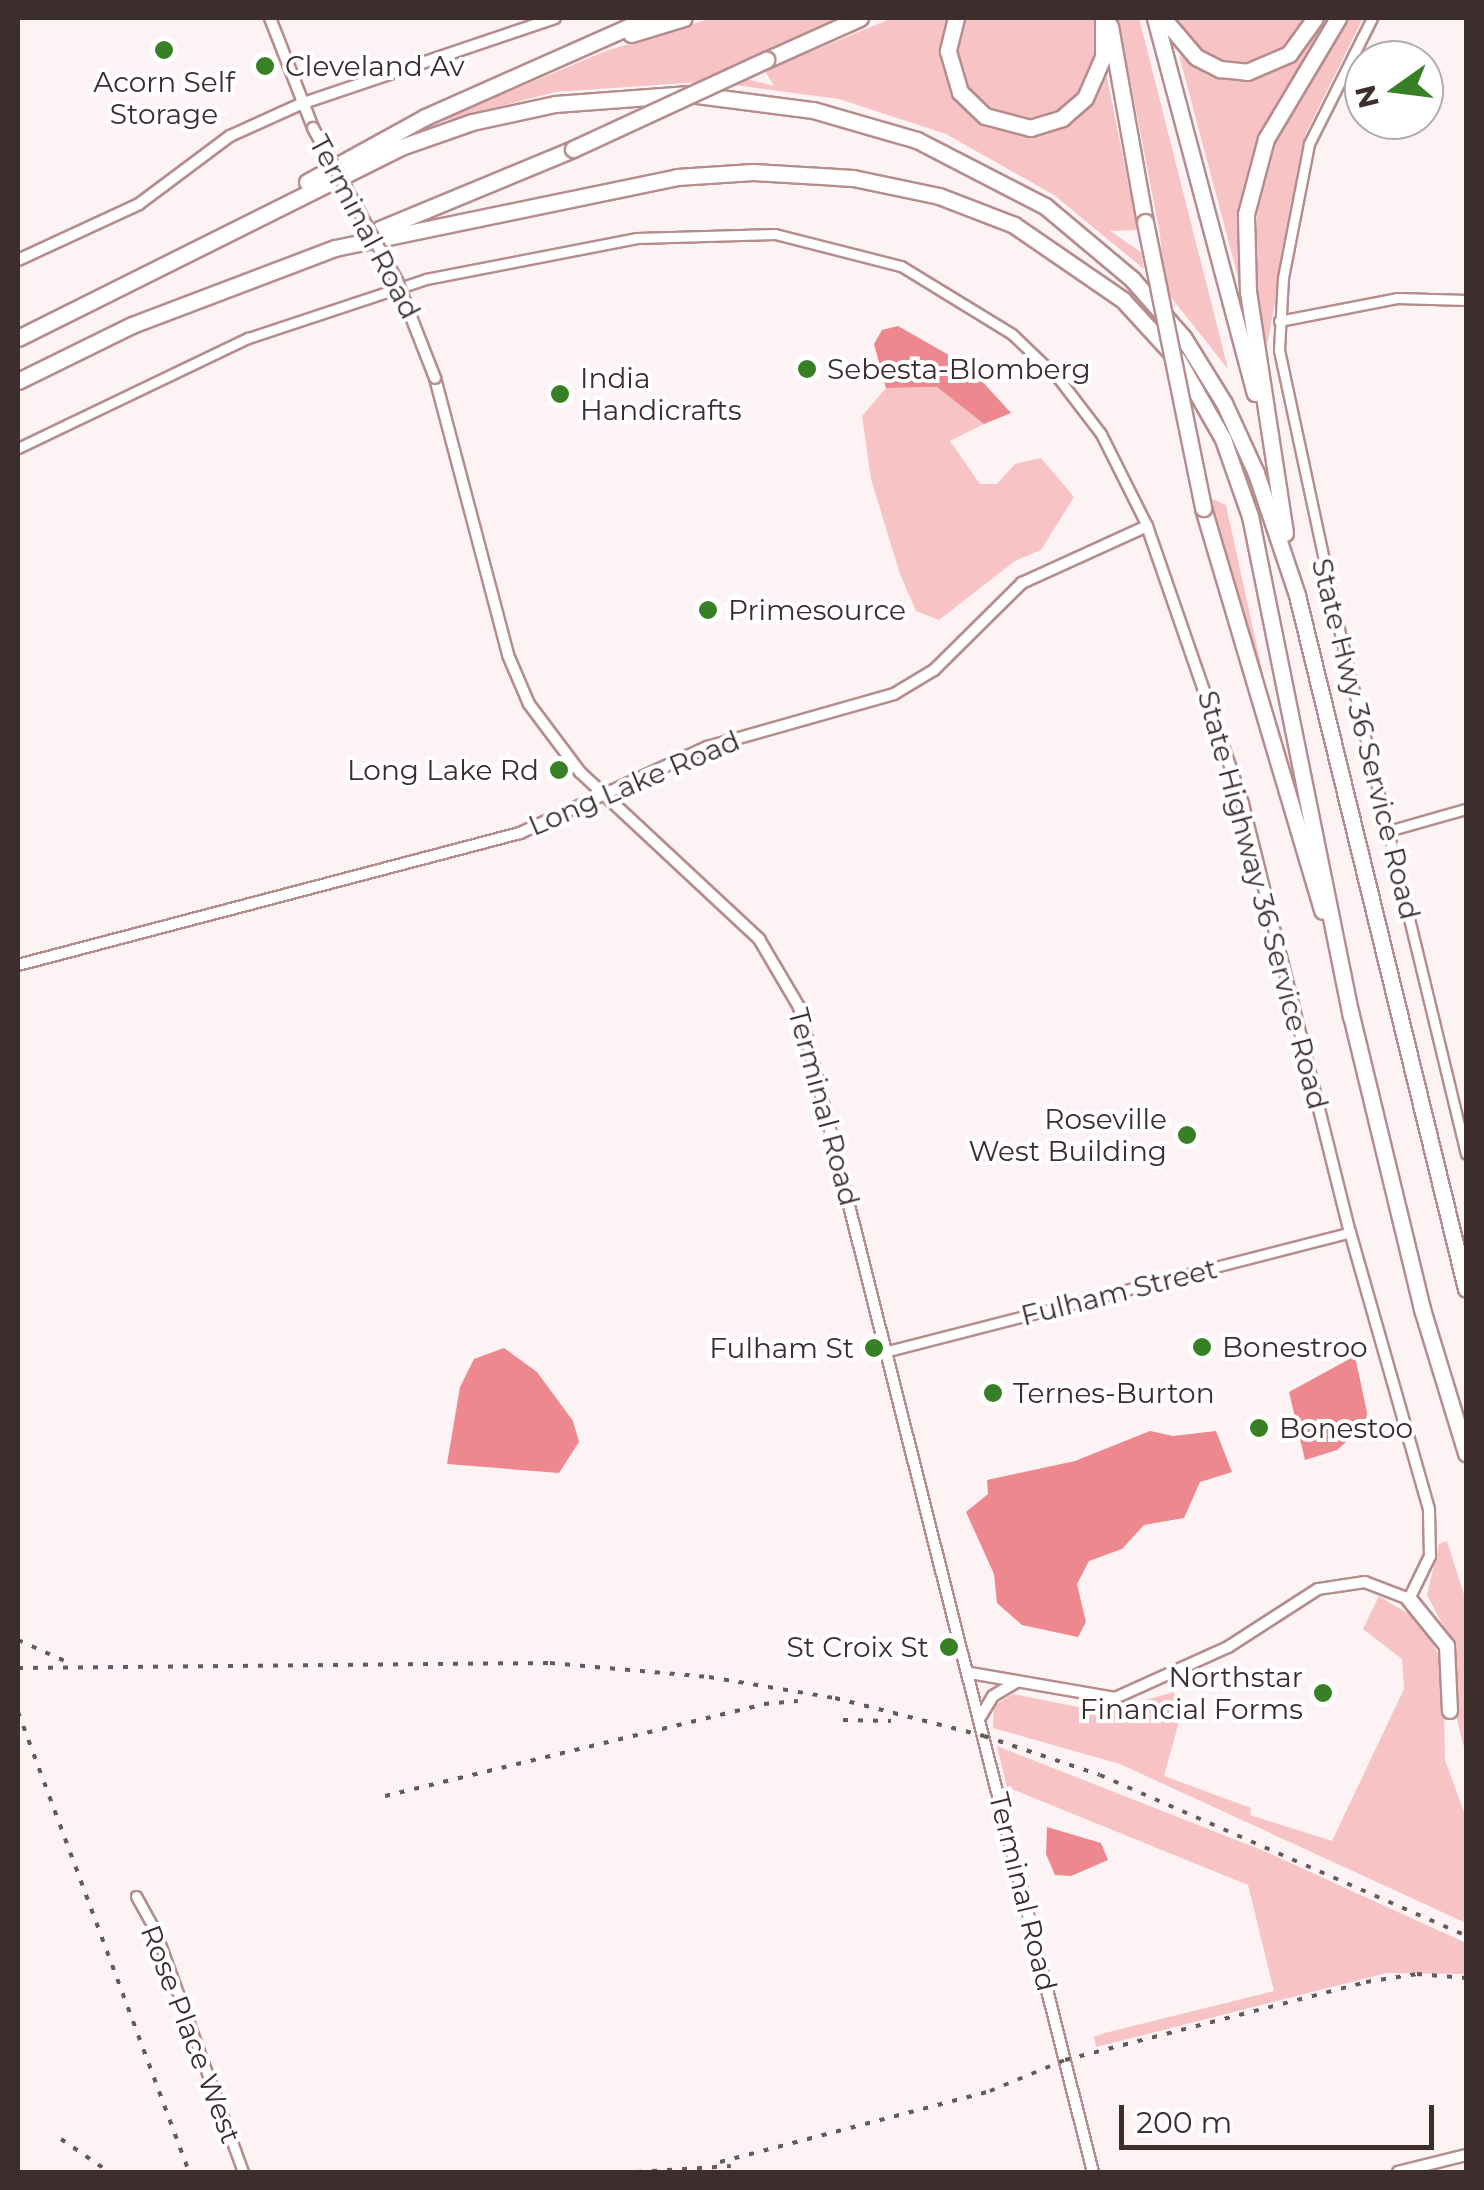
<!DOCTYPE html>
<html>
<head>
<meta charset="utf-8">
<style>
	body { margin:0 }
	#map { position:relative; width:1484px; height:2190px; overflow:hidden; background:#fdf3f4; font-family:Montserrat,sans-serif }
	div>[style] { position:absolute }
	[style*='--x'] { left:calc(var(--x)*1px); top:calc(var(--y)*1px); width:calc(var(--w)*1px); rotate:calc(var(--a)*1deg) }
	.green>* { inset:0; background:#f8c3c4 }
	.water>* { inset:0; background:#ec888e }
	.roads { filter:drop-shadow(2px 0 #b58d8e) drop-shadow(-2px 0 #b58d8e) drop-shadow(0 2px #b58d8e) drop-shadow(0 -2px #b58d8e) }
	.minor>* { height:9px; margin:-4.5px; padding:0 4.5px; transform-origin:4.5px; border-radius:4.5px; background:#fff }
	.tertiary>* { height:10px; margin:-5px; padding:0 5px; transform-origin:5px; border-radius:5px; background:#fff }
	.trunk>* { height:14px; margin:-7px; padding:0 7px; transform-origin:7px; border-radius:7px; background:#fff }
	.motorway>* { height:15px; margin:-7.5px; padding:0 7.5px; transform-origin:7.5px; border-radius:7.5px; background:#fff }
	.rail>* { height:4px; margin-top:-2px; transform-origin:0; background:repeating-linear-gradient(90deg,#675959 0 5px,transparent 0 15px) }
	.bridges { filter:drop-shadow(2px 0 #b58d8e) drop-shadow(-2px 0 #b58d8e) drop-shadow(0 2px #b58d8e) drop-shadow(0 -2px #b58d8e) }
	.tertiary-bridge>* { height:10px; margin:-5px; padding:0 5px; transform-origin:5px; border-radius:5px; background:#fff }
	.motorway-bridge>* { height:15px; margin:-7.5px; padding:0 7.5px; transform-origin:7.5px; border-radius:7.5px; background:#fff }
	.dots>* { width:28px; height:28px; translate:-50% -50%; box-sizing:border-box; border:5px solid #fff; border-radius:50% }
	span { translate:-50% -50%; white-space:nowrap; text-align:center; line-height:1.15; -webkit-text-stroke:8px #fff; paint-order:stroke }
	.poi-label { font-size:28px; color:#3d2d2d }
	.left { translate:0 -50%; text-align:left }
	.right { translate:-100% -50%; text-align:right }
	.street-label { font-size:28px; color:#3d2d2d }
	.frame { position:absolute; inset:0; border:20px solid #3d2d2d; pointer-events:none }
	.north { position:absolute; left:1344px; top:40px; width:100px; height:100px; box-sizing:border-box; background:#fff; border:2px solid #b1abab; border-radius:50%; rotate:256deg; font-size:28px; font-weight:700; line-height:40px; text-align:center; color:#3d2d2d }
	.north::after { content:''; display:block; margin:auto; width:35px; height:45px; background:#388025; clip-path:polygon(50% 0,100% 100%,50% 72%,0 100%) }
	.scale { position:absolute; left:1119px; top:2105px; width:315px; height:45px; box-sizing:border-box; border:5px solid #3d2d2d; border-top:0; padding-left:12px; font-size:30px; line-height:35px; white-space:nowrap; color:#3d2d2d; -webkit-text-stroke:8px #fff; paint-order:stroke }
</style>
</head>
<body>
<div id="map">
	<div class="green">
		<div style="clip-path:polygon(712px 18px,843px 18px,700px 82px,555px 92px,432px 124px,606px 51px)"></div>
		<div style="clip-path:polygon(892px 18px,950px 18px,942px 58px,950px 86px,972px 115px,1007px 132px,1039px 133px,1067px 123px,1094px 100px,1106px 73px,1138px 230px,1110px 231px,1141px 252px,1144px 269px,1054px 195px,946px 134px,839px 99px,734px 85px,747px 79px,774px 86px,765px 71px)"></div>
		<div style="clip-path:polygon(962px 18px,1095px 18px,1096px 59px,1088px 85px,1056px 114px,1036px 121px,1011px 121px,974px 101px,956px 70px)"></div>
		<div style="clip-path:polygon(1118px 18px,1139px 18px,1228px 369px,1165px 290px,1160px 234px)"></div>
		<div style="clip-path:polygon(1172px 18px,1309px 18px,1290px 49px,1238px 69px,1201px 56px)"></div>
		<div style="clip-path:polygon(1322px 18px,1333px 18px,1254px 158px,1241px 208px,1238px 277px,1179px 55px,1215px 76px,1262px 77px,1301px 55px)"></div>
		<div style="clip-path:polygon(1344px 18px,1363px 18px,1306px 133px,1267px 346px,1255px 292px,1258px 191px,1279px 129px)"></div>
		<div style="clip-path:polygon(937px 387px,984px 424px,950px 441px,980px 484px,997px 484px,1015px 464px,1041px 458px,1074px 497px,1041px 550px,1015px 561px,939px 620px,916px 611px,900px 574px,871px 479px,862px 416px,886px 388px)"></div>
		<div style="clip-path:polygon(1210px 498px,1226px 505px,1271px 711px,1253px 646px)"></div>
		<div style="clip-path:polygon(1447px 1541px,1466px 1601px,1466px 1755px,1457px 1720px,1456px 1650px,1427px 1595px,1439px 1544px)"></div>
		<div style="clip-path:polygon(1379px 1596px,1422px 1622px,1443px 1664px,1445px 1760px,1466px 1817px,1466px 1923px,1120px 1764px,993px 1728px,994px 1706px,1013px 1694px,1103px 1712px,1174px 1692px,1179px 1722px,1164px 1776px,1251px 1808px,1250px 1815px,1332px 1841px,1404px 1689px,1402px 1659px,1363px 1629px)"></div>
		<div style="clip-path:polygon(997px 1746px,1264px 1851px,1466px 1943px,1466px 1974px,1387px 1973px,1096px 2047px,1094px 2037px,1105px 2033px,1274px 1991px,1248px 1885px,1007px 1787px)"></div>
	</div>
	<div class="water">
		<div style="clip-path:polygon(898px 326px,968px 366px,1011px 413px,984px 424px,937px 387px,886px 388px,874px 344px,882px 330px)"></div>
		<div style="clip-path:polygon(504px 1348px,537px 1372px,573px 1421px,579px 1442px,559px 1473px,447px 1464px,460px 1387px,474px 1359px)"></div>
		<div style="clip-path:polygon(1355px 1356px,1369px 1422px,1337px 1450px,1305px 1460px,1289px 1392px)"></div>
		<div style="clip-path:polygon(1150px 1431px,1173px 1436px,1216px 1431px,1232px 1472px,1200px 1482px,1184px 1518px,1144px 1525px,1122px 1549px,1089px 1561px,1077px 1584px,1086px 1622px,1078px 1637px,1022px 1625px,997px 1603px,994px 1574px,966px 1512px,988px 1494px,987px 1480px,1075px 1461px)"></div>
		<div style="clip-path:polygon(1047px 1827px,1101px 1843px,1108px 1860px,1071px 1876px,1055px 1875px,1046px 1854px)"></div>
	</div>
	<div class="roads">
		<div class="minor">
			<div style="--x:1372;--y:18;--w:141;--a:116.6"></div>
			<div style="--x:1309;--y:144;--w:136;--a:101"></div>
			<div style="--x:1283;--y:278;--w:72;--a:93.2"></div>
			<div style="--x:1279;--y:350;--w:277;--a:77.9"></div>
			<div style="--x:1337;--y:621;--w:548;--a:76.39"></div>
			<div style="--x:1279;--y:321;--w:120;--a:-11"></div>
			<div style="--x:1397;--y:298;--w:69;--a:1.7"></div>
			<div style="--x:18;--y:448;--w:255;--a:-25.6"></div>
			<div style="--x:248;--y:338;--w:188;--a:-18.3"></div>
			<div style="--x:426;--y:279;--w:215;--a:-11"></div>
			<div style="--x:637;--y:238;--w:138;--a:-1.7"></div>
			<div style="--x:775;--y:234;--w:130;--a:14.3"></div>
			<div style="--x:901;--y:266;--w:130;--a:31.5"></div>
			<div style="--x:1012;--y:334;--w:65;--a:43.8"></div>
			<div style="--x:1059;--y:379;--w:69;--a:52.6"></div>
			<div style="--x:1101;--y:434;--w:103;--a:63.4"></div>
			<div style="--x:1388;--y:831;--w:81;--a:-15.8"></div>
			<div style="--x:888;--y:1351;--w:477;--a:-14.4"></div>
			<div style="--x:136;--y:1896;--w:39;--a:61"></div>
			<div style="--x:155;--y:1930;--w:258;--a:70"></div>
		</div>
		<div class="tertiary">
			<div style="--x:270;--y:18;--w:118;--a:68.6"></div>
			<div style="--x:18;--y:260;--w:133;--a:-24.8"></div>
			<div style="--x:139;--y:204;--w:114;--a:-36.8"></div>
			<div style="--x:230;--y:136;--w:78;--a:-24.3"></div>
			<div style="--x:301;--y:104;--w:268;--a:-18.7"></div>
			<div style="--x:435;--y:378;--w:286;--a:75.2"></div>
			<div style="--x:508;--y:655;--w:53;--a:66.8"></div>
			<div style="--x:529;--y:704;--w:85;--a:53.1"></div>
			<div style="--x:580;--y:772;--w:245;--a:43"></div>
			<div style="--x:759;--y:939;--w:79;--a:59.5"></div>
			<div style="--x:799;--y:1007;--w:1202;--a:75.84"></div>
			<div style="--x:18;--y:965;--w:519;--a:-14.73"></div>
			<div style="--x:520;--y:833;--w:206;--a:-24.7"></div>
			<div style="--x:707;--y:747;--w:194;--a:-15.8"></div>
			<div style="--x:894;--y:694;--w:47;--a:-31"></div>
			<div style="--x:934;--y:670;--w:124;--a:-44.7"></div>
			<div style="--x:1022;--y:583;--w:137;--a:-24.5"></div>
			<div style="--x:1147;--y:526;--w:294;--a:70.9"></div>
			<div style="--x:1243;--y:804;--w:441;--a:76"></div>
			<div style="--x:1350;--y:1232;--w:289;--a:74.1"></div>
			<div style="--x:1429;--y:1510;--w:46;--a:88.8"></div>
			<div style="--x:1430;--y:1556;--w:48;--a:116"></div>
			<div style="--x:1409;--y:1599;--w:47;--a:-158.9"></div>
			<div style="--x:1365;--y:1582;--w:48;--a:171.5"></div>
			<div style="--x:1318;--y:1589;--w:107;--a:147.2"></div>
			<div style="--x:1228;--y:1647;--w:124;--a:155.7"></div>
			<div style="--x:1115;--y:1698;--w:147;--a:-170.2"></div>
			<div style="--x:981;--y:1716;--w:23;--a:-59"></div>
			<div style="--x:993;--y:1696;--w:27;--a:-31"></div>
			<div style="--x:1398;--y:2172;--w:70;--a:-14"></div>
		</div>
		<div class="trunk">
			<div style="--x:1409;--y:1599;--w:60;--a:51"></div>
			<div style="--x:1447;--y:1646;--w:65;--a:87.4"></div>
		</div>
		<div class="motorway">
			<div style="--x:956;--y:18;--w:34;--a:104"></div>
			<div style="--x:948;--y:51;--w:43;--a:73.7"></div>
			<div style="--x:960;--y:92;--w:35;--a:44"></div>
			<div style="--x:985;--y:116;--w:47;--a:14.9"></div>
			<div style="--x:1030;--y:128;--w:34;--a:-17"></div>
			<div style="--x:1062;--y:118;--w:30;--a:-41"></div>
			<div style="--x:1085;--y:98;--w:45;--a:-66.3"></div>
			<div style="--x:1103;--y:57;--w:39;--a:-90"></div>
			<div style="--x:1155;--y:18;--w:388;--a:75.1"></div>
			<div style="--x:1163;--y:18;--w:51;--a:49.8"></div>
			<div style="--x:1196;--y:57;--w:27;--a:27"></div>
			<div style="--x:1220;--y:69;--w:27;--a:6"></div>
			<div style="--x:1247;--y:72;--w:46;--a:-23.2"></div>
			<div style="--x:1289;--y:54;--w:44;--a:-54.2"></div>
			<div style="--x:1110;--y:26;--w:199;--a:79.9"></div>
			<div style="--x:631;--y:34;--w:55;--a:-16.8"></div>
			<div style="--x:766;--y:60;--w:103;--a:-24.1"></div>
			<div style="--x:307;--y:182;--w:135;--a:-28.8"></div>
			<div style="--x:425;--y:117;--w:244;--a:-23.9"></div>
			<div style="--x:380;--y:229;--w:209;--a:-22.5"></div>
			<div style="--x:18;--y:338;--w:428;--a:-26.5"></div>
			<div style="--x:401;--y:147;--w:75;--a:-19.4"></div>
			<div style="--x:472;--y:122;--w:85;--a:-12.2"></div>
			<div style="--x:555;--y:104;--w:134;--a:-4.3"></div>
			<div style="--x:689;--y:94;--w:125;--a:7.4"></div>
			<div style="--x:813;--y:110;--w:108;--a:16.1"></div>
			<div style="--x:917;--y:140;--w:144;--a:27.3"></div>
			<div style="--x:1045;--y:206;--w:114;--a:40"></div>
			<div style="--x:1132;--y:279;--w:77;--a:48.7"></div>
			<div style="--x:1183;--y:337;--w:78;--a:58.2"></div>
			<div style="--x:1224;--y:403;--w:77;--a:65.4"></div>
			<div style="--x:1256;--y:473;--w:129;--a:71.4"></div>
			<div style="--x:1297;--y:595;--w:714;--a:76.31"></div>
			<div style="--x:18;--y:381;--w:127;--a:-26.2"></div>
			<div style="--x:132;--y:325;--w:217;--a:-20.8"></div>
			<div style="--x:335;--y:248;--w:349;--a:-11.7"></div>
			<div style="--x:677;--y:177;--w:76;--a:-3.8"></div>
			<div style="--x:753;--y:172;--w:100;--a:3.4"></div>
			<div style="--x:853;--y:178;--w:88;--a:11.8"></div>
			<div style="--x:939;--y:196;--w:80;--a:21.1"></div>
			<div style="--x:1014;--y:225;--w:132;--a:34.5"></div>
			<div style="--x:1123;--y:300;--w:81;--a:47.5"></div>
			<div style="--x:1178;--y:360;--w:91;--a:60.3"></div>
			<div style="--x:1223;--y:439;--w:82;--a:70.7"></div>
			<div style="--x:1250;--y:516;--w:511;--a:78.6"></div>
			<div style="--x:1203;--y:508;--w:420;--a:73.5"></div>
			<div style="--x:1285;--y:533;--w:244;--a:-98.7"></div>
			<div style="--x:1248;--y:292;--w:78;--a:-91.5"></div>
			<div style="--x:1246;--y:214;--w:78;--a:-75.1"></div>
			<div style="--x:1266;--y:139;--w:141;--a:-59.2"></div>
			<div style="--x:1350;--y:1011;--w:307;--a:76.4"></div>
			<div style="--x:1422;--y:1309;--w:151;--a:73"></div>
		</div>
	</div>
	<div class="rail">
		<div style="--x:18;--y:1640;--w:51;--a:24.1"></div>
		<div style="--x:18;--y:1668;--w:532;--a:-0.54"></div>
		<div style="--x:550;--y:1663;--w:160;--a:5"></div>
		<div style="--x:709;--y:1677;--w:128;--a:9.5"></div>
		<div style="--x:835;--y:1698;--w:154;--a:14.3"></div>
		<div style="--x:984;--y:1736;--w:122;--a:18.6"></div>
		<div style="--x:1100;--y:1775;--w:400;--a:23.7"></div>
		<div style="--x:18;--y:1712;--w:491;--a:69.6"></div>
		<div style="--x:843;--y:1720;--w:48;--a:1.2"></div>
		<div style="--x:385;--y:1796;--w:390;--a:-13.6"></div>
		<div style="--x:764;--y:1704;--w:34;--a:-5"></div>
		<div style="--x:61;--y:2139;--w:58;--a:34.5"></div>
		<div style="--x:720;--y:2162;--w:279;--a:-14.7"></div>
		<div style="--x:990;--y:2091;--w:81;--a:-22.5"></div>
		<div style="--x:1065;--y:2060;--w:311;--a:-14.5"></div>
		<div style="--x:1366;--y:1982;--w:52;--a:-8.9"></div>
		<div style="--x:1417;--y:1974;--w:49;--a:4.7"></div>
		<div style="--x:50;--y:2172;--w:4;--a:0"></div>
		<div style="--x:637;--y:2172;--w:94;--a:-3.7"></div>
	</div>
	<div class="bridges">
		<div class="tertiary-bridge">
			<div style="--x:313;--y:128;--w:175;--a:61.2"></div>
			<div style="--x:397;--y:281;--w:104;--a:68.6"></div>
		</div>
		<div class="motorway-bridge">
			<div style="--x:573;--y:149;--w:213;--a:-24.8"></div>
			<div style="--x:1145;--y:222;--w:292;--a:78.5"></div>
		</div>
	</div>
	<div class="dots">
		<div style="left:164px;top:50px;background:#388025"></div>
		<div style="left:265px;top:66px;background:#388025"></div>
		<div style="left:807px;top:369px;background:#388025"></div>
		<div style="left:560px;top:394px;background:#388025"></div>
		<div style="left:708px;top:610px;background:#388025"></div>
		<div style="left:559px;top:770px;background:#388025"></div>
		<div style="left:1187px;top:1135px;background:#388025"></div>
		<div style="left:1202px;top:1347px;background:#388025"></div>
		<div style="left:874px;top:1348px;background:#388025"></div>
		<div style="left:993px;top:1393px;background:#388025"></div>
		<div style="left:1259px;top:1428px;background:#388025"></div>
		<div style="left:949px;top:1647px;background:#388025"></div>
		<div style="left:1323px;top:1693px;background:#388025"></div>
	</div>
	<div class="poi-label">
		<span class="left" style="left:285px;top:66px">Cleveland Av</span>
		<span style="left:164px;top:98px">Acorn Self<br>Storage</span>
		<span class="left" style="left:827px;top:369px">Sebesta-Blomberg</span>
		<span class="left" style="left:580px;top:394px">India<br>Handicrafts</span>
		<span class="left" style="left:728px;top:610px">Primesource</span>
		<span class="right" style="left:539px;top:770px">Long Lake Rd</span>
		<span class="right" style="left:1167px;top:1135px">Roseville<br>West Building</span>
		<span class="left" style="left:1222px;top:1347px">Bonestroo</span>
		<span class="right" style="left:854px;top:1348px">Fulham St</span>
		<span class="left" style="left:1013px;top:1393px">Ternes-Burton</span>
		<span class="left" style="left:1279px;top:1428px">Bonestoo</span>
		<span class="right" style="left:929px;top:1647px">St Croix St</span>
		<span class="right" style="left:1303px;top:1693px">Northstar<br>Financial Forms</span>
	</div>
	<div class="street-label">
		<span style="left:365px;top:227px;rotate:62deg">Terminal Road</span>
		<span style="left:1366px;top:739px;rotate:76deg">State Hwy 36 Service Road</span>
		<span style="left:634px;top:783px;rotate:-23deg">Long Lake Road</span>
		<span style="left:1263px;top:900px;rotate:75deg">State Highway 36 Service Road</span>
		<span style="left:824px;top:1107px;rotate:75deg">Terminal Road</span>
		<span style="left:1119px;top:1292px;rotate:-14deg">Fulham Street</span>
		<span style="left:1023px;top:1892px;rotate:76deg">Terminal Road</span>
		<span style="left:191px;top:2034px;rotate:69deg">Rose Place West</span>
	</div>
	<div class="frame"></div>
	<div class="north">N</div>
	<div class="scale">200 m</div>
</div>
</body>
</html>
